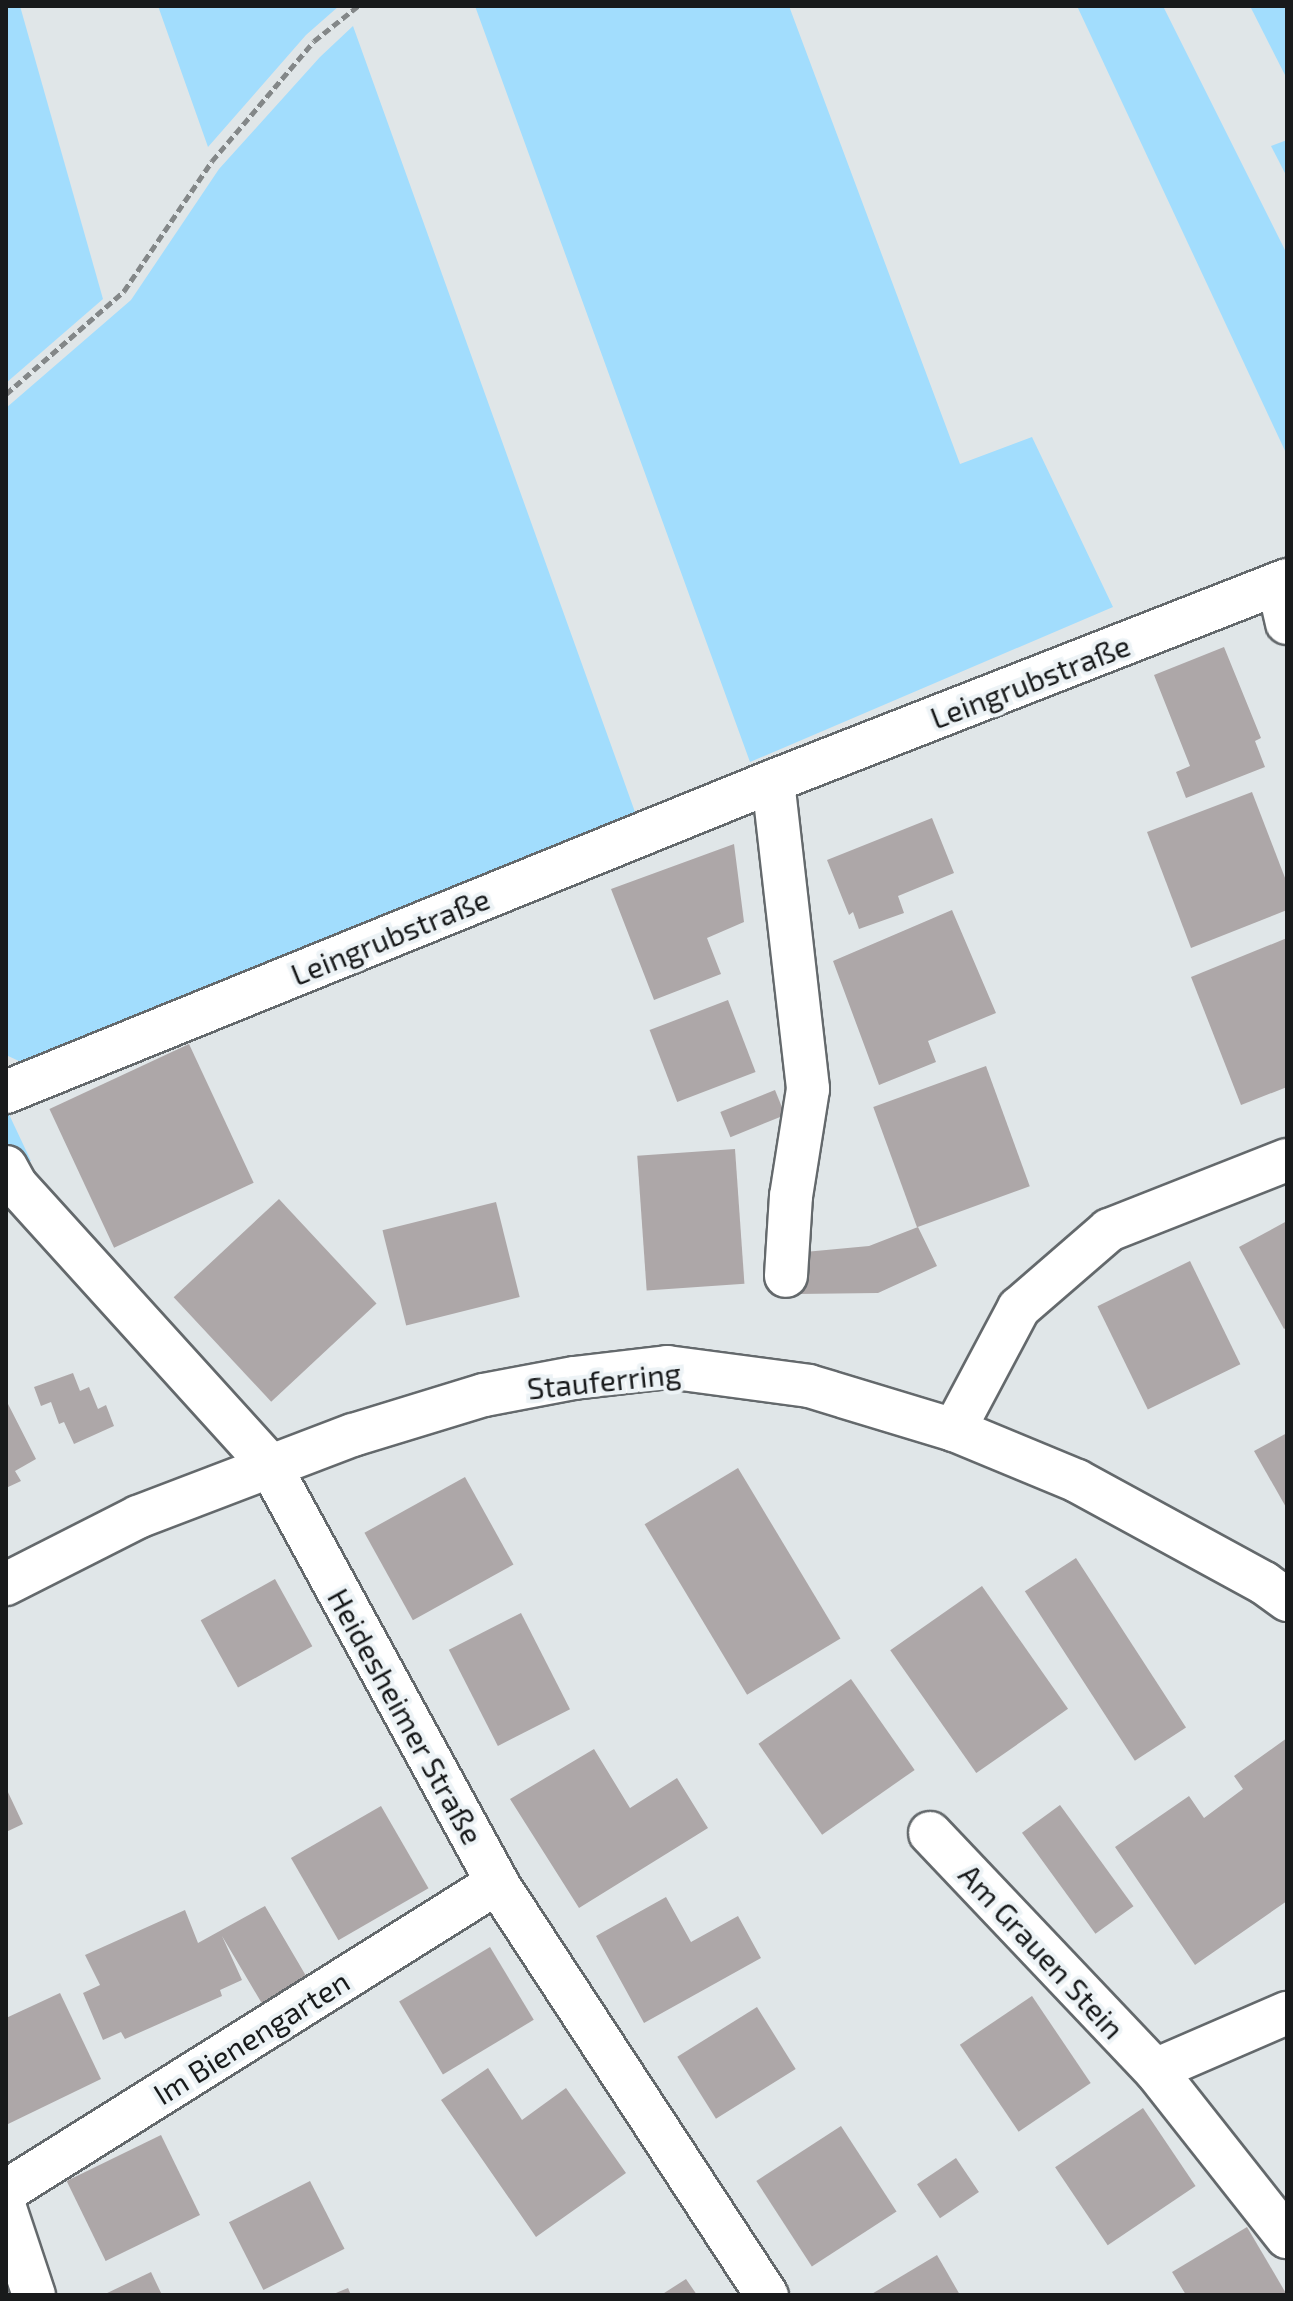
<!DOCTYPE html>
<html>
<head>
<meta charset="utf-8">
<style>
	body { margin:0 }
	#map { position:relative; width:1293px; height:2301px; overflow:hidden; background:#e0e6e8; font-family:"Exo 2",sans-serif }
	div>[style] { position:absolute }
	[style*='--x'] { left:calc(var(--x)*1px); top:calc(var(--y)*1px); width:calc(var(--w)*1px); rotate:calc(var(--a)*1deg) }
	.green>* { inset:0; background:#a2ddfd }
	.building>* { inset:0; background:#ada7a8; transform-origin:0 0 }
	.path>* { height:5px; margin-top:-2.5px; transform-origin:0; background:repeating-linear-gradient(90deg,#838788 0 8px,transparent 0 12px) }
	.roads { filter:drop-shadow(2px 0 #64696c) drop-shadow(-2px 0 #64696c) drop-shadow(0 2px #64696c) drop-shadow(0 -2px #64696c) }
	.street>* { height:42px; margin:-21px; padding:0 21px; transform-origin:21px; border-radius:21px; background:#fff }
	span { translate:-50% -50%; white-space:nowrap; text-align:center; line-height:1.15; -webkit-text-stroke:8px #edf3f6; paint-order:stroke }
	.street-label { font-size:30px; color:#181a1b }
	.frame { position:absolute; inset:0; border:8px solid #181a1b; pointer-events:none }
</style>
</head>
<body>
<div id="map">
	<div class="green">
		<div style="clip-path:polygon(6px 6px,20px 6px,103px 299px,6px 383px)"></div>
		<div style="clip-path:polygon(158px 6px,339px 6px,306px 35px,208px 147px)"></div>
		<div style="clip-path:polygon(475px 6px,789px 6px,960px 464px,1032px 437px,1113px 607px,750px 762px)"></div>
		<div style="clip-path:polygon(1077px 6px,1163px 6px,1287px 254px,1287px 455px)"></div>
		<div style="clip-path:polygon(1250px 6px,1287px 6px,1287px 79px)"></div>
		<div style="clip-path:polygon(353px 26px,635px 812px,21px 1062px,6px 1055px,6px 408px,131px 300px,219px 169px,320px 57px)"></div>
		<div style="clip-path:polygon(1287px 140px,1287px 177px,1271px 146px)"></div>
		<div style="clip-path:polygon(6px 1108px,31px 1161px,6px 1163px)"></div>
	</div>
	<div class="building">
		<div style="clip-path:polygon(1224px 647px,1261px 738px,1255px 741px,1265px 767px,1186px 798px,1176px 772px,1190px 766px,1154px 675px)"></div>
		<div style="clip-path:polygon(1252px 792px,1287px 883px,1287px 910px,1191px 948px,1147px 832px)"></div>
		<div style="clip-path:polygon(932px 818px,954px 873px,898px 896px,904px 913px,859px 929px,853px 912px,849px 915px,827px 860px)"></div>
		<div style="clip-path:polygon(734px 844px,744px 922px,707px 938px,721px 974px,654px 1000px,611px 889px)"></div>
		<div style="clip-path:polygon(952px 910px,996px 1013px,928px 1041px,936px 1062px,879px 1085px,833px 961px)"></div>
		<div style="clip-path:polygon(1287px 938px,1287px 1087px,1241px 1105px,1191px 977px)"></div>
		<div style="left:728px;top:1000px;width:77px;height:84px;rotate:69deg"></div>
		<div style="left:189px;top:1044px;width:153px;height:154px;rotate:65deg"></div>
		<div style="left:986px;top:1066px;width:128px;height:120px;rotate:70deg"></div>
		<div style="left:775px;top:1090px;width:27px;height:59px;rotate:68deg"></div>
		<div style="left:735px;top:1149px;width:135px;height:98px;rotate:86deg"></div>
		<div style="left:279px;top:1199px;width:143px;height:144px;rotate:47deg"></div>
		<div style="left:496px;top:1202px;width:98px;height:117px;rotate:76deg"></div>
		<div style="clip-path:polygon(1287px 1221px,1287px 1327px,1284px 1329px,1239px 1247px)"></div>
		<div style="clip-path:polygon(918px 1227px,937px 1266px,878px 1293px,797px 1294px,794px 1253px,869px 1246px)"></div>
		<div style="left:1190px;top:1261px;width:115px;height:103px;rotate:64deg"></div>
		<div style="clip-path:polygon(73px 1373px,80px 1391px,89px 1387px,98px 1409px,106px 1405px,114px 1426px,74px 1444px,64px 1422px,59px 1424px,51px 1402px,41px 1406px,34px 1387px)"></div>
		<div style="clip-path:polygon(6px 1400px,36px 1459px,15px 1471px,21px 1481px,6px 1488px)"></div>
		<div style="clip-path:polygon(1287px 1433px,1287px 1509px,1254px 1451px)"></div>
		<div style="left:738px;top:1468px;width:199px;height:109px;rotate:59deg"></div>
		<div style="left:465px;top:1477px;width:100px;height:115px;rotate:61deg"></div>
		<div style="left:1076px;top:1558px;width:202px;height:61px;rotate:57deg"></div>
		<div style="left:275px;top:1579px;width:77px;height:85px;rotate:61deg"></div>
		<div style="left:982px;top:1586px;width:150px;height:112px;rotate:55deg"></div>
		<div style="left:521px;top:1613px;width:108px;height:81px;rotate:63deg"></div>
		<div style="left:851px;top:1679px;width:111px;height:113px;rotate:55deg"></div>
		<div style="clip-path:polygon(1287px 1738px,1287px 1901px,1195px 1965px,1115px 1847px,1189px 1796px,1204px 1818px,1243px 1789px,1234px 1776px)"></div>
		<div style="clip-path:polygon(594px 1749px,630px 1808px,677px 1778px,708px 1828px,579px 1908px,510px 1799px)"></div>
		<div style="clip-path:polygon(6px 1788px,23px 1824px,6px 1832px)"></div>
		<div style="left:1060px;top:1805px;width:125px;height:47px;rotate:54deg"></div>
		<div style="left:381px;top:1806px;width:95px;height:104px;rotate:60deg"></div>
		<div style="clip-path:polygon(666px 1897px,691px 1942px,738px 1916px,761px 1958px,644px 2023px,596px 1936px)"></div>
		<div style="clip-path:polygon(265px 1906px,309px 1981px,264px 2007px,222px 1936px,242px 1980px,220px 1990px,222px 1996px,125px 2039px,121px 2032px,103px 2040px,83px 1993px,100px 1985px,85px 1955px,185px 1910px,198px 1943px)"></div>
		<div style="left:490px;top:1947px;width:85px;height:106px;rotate:59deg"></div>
		<div style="clip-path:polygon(60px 1993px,101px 2079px,6px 2125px,6px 2018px)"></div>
		<div style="left:1032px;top:1996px;width:105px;height:87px;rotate:56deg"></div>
		<div style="left:757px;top:2007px;width:73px;height:94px;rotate:58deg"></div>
		<div style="clip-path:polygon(488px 2068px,522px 2120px,566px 2088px,626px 2173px,536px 2237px,441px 2100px)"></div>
		<div style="left:1143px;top:2108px;width:94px;height:106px;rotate:56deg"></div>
		<div style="left:841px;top:2126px;width:102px;height:101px;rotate:57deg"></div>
		<div style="left:161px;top:2135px;width:89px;height:105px;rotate:64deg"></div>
		<div style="left:956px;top:2158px;width:41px;height:47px;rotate:56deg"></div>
		<div style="left:310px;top:2181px;width:76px;height:91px;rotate:63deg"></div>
		<div style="clip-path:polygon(1247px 2227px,1287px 2295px,1186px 2295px,1172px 2272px)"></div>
		<div style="clip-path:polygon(937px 2255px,960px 2295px,870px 2295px)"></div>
		<div style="clip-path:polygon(151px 2272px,162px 2295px,103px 2295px)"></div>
		<div style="clip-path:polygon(686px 2279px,697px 2295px,661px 2295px)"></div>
		<div style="clip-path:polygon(348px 2288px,351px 2295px,331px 2295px)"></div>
	</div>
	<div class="path">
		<div style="--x:6;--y:394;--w:157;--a:-41.1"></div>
		<div style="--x:124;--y:291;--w:157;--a:-55.9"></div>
		<div style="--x:212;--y:161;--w:157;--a:-49.6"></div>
		<div style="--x:314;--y:41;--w:56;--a:-38.5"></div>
	</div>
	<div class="roads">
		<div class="street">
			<div style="--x:1278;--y:584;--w:40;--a:77"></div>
			<div style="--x:773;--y:781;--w:310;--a:83.5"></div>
			<div style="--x:808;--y:1089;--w:108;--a:99"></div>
			<div style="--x:791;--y:1196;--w:80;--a:93.6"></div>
			<div style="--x:6;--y:1092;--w:828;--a:-22.07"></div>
			<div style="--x:773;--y:781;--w:552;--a:-21.36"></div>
			<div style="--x:6;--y:1167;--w:21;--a:61"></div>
			<div style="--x:16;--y:1185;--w:377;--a:47.8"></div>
			<div style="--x:269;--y:1464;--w:477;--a:61.4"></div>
			<div style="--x:497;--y:1883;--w:493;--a:56.8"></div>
			<div style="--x:954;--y:1430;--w:138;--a:-62"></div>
			<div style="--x:1019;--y:1308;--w:119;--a:-40.9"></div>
			<div style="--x:1109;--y:1230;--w:191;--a:-21.5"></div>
			<div style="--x:6;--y:1584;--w:148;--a:-26.9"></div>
			<div style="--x:138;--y:1517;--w:230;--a:-20.9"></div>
			<div style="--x:353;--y:1435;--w:137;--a:-17"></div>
			<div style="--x:484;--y:1395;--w:92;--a:-10.7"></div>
			<div style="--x:574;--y:1378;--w:94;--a:-6.7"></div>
			<div style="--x:667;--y:1367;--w:143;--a:7.6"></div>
			<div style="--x:809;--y:1386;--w:152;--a:16.9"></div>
			<div style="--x:954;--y:1430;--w:133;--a:22.5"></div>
			<div style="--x:1077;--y:1481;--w:213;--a:28.6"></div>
			<div style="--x:1264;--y:1583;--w:29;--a:36"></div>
			<div style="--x:930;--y:1833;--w:327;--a:46.5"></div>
			<div style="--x:1155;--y:2070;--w:213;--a:51.7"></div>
			<div style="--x:1155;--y:2070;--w:144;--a:-23.4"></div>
			<div style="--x:6;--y:2191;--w:580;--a:-32.1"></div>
			<div style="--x:6;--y:2211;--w:89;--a:71.6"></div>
		</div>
	</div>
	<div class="street-label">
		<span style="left:1030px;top:681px;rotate:-21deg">Leingrubstraße</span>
		<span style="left:390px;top:936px;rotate:-22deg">Leingrubstraße</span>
		<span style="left:604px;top:1380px;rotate:-6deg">Stauferring</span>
		<span style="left:406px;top:1716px;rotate:61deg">Heidesheimer Straße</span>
		<span style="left:1042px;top:1951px;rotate:47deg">Am Grauen Stein</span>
		<span style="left:251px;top:2037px;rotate:-32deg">Im Bienengarten</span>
	</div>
	<div class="frame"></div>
</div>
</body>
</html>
